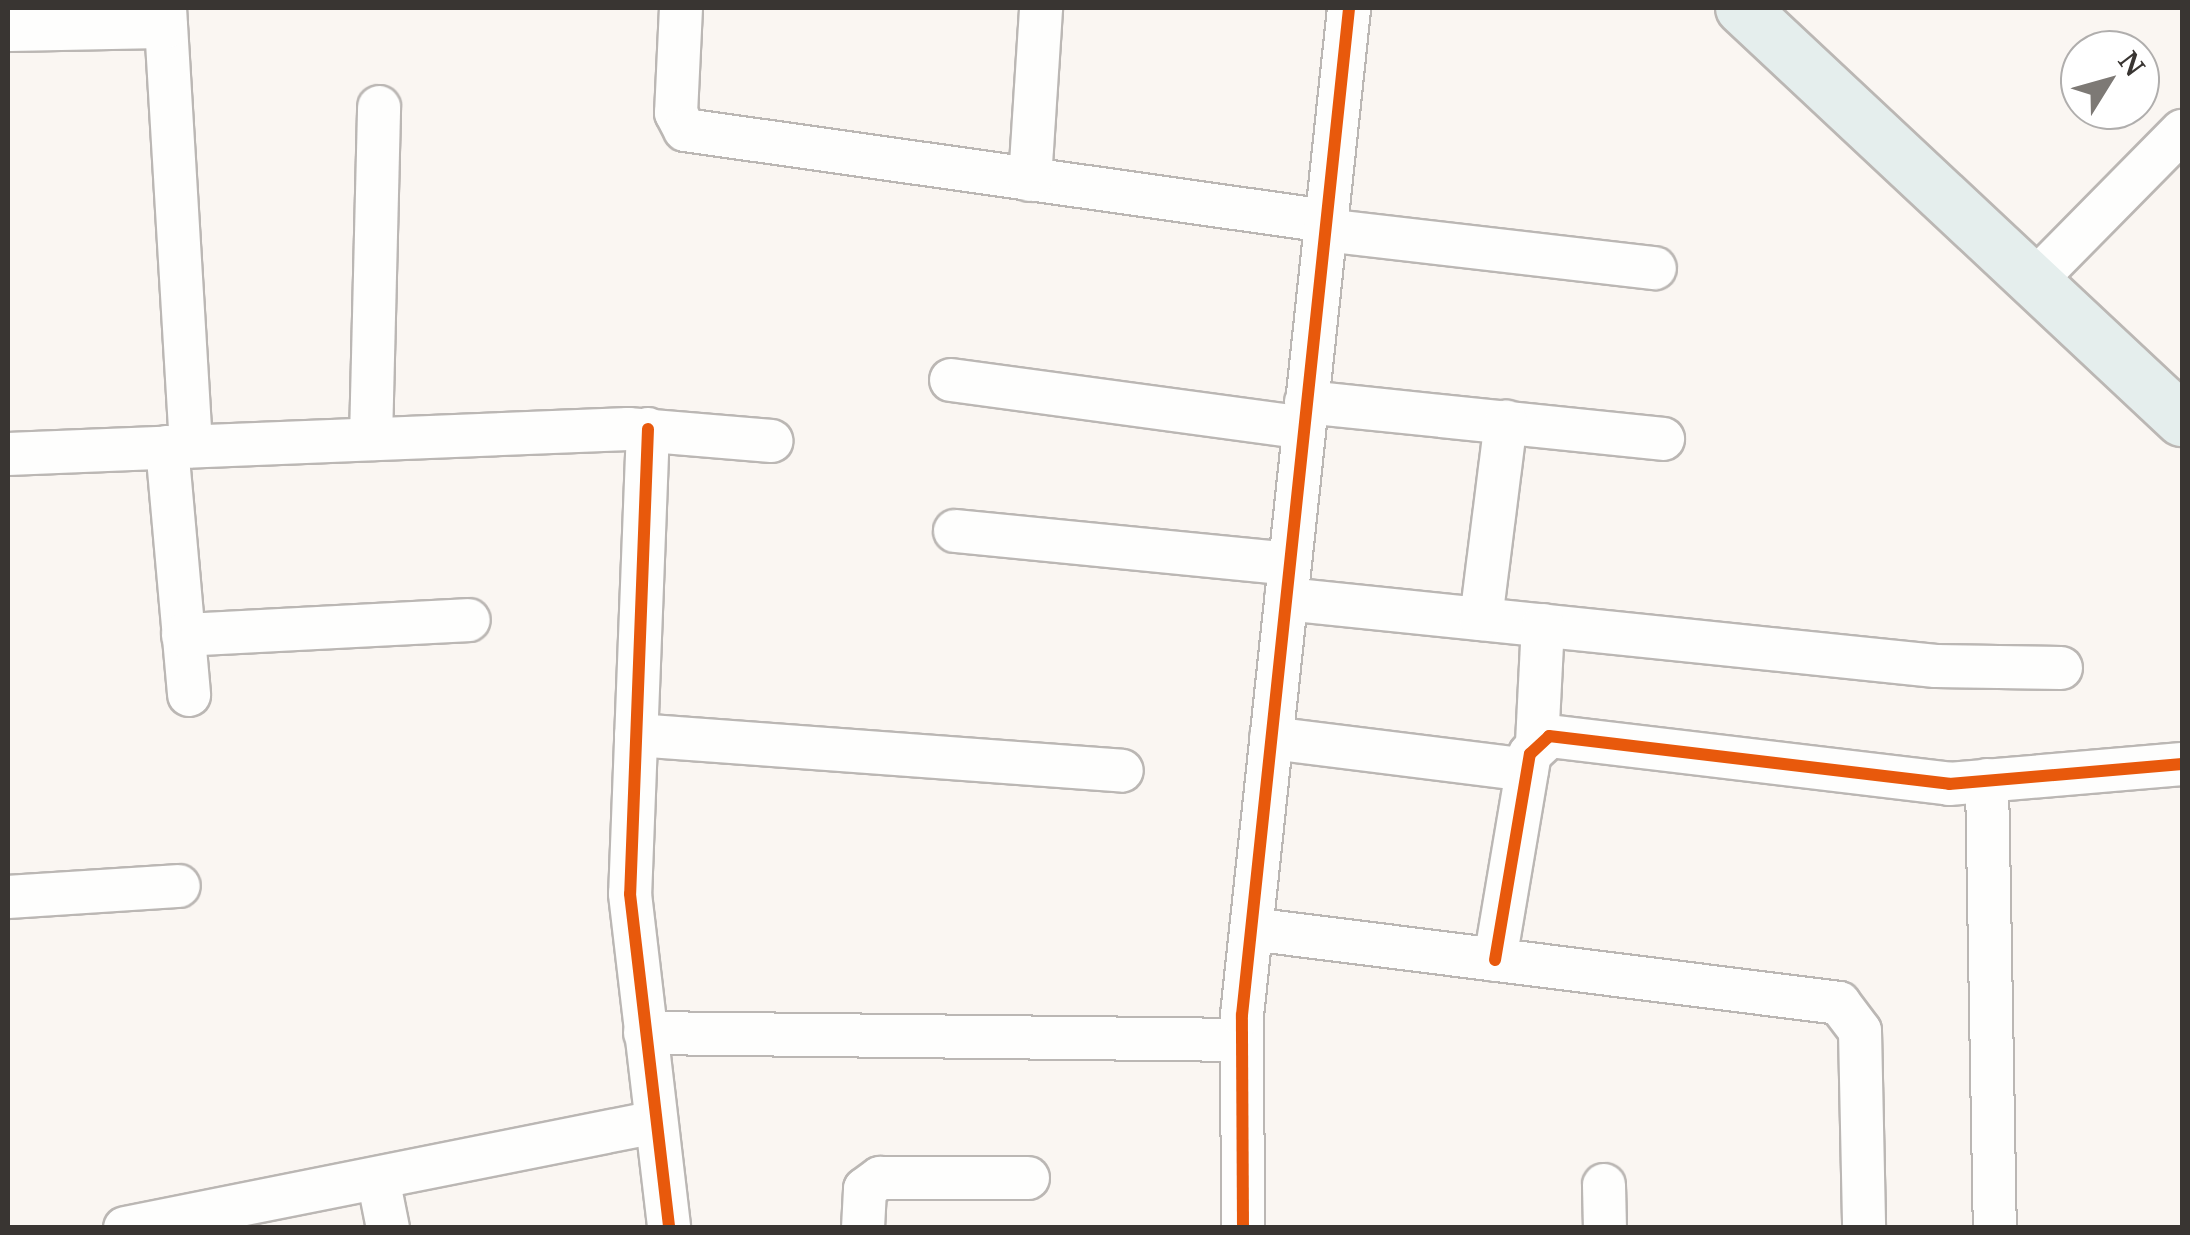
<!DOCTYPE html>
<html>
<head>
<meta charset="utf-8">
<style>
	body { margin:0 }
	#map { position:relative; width:2190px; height:1235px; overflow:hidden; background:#faf6f2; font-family:"Noto Serif",serif }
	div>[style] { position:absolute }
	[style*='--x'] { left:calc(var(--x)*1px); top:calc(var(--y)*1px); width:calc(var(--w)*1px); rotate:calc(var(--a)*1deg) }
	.roads { filter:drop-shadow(2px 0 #bbb7b4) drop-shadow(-2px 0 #bbb7b4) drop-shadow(0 2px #bbb7b4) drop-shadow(0 -2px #bbb7b4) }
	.minor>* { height:42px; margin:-21px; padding:0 21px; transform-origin:21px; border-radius:21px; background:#fefefd }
	.major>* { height:52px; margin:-26px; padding:0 26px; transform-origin:26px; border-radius:26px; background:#e5eeed }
	.cycleway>* { height:12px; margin:-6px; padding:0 6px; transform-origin:6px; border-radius:6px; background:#e8590c }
	span { translate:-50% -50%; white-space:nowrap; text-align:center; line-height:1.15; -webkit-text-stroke:10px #fff; paint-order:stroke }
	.frame { position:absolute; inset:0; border:10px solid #393532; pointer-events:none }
	.north { position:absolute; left:2060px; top:30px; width:100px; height:100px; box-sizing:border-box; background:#fff; border:2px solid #b0aead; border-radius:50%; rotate:53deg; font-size:28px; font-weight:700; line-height:40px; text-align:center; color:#393532 }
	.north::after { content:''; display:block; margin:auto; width:35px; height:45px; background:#7d7975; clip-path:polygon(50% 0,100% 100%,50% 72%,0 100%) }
</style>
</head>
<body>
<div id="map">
	<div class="roads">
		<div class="minor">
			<div style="--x:165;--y:8;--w:439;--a:86.6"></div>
			<div style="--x:681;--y:8;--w:105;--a:92.7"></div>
			<div style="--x:676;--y:113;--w:19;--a:62"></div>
			<div style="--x:685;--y:130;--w:647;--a:8.08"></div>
			<div style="--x:8;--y:30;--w:158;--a:-1.1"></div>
			<div style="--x:1030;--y:180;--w:172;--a:-86.3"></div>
			<div style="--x:1325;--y:230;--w:332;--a:6.6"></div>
			<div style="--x:2034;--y:281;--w:211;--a:-45.4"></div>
			<div style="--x:951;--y:380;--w:356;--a:7.7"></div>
			<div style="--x:1306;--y:402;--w:359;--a:5.9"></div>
			<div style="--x:648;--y:429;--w:465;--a:92.2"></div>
			<div style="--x:630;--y:894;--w:336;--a:83.3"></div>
			<div style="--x:371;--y:439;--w:332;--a:-88.6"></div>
			<div style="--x:167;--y:447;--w:249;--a:84.9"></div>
			<div style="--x:8;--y:454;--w:621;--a:-2.31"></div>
			<div style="--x:628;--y:429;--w:144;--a:4.8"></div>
			<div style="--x:955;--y:531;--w:336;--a:5.6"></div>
			<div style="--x:1286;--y:599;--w:653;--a:5.89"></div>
			<div style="--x:1936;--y:666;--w:125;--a:0.9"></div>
			<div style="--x:1481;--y:619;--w:199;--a:-82.8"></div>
			<div style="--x:183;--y:635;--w:286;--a:-3"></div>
			<div style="--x:636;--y:735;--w:487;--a:4.2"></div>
			<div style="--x:1271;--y:738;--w:258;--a:7.1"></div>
			<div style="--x:1537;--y:743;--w:118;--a:-87.1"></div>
			<div style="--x:1987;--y:780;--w:448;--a:89"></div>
			<div style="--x:8;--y:897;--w:171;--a:-3.7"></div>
			<div style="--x:1251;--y:929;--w:593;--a:7.17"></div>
			<div style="--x:1839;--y:1003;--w:35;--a:53"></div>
			<div style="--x:1860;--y:1031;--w:197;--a:88.8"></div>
			<div style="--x:1495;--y:960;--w:209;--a:-80.4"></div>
			<div style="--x:1530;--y:754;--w:26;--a:-43"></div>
			<div style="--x:1549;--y:736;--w:403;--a:6.8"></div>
			<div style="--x:1949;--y:784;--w:234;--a:-4.9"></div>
			<div style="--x:645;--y:1033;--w:595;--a:0.67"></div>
			<div style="--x:378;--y:1178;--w:51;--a:78.7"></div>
			<div style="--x:1604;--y:1185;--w:43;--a:88.7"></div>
			<div style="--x:125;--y:1228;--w:541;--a:-11.29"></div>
			<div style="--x:863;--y:1228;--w:39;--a:-87"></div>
			<div style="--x:865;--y:1189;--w:19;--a:-36"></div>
			<div style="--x:880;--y:1178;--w:148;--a:0"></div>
			<div style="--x:1243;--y:1228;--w:213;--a:-90.3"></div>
			<div style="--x:1242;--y:1015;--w:1013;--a:-83.93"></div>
		</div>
		<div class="major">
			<div style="--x:1742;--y:8;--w:603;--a:43.12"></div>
		</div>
	</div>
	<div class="cycleway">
		<div style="--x:648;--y:429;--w:465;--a:92.2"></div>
		<div style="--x:630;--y:894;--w:336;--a:83.3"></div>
		<div style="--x:1495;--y:960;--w:209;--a:-80.4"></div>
		<div style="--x:1530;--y:754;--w:26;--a:-43"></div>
		<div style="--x:1549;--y:736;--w:403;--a:6.8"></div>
		<div style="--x:1949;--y:784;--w:234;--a:-4.9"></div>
		<div style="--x:1243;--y:1228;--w:213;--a:-90.3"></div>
		<div style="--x:1242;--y:1015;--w:1013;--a:-83.93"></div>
	</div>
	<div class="frame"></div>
	<div class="north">N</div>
</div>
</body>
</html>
